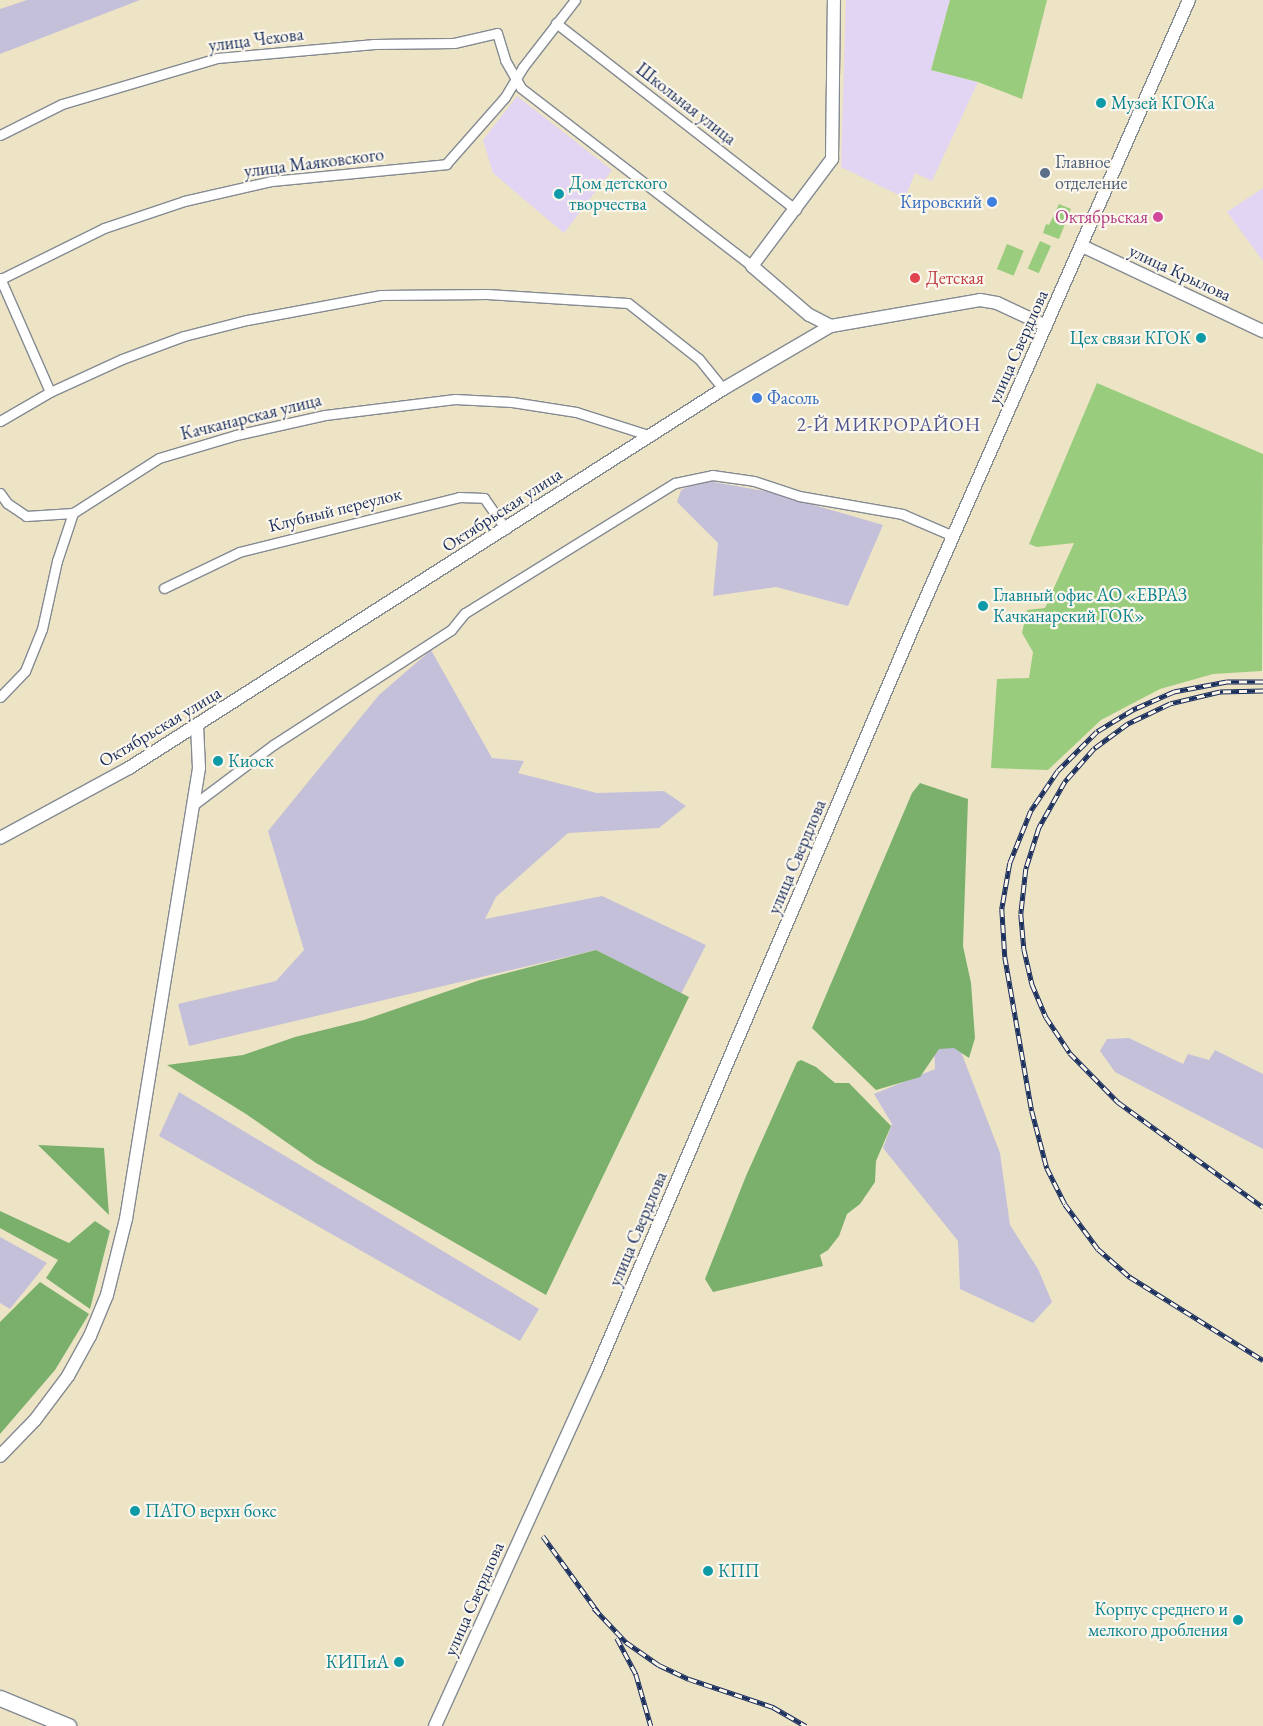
<!DOCTYPE html>
<html>
<head>
<meta charset="utf-8">
<style>
	body { margin:0 }
	#map { position:relative; width:1263px; height:1726px; overflow:hidden; background:#ede4c6; font-family:"EB Garamond",serif }
	div>[style] { position:absolute }
	[style*='--x'] { left:calc(var(--x)*1px); top:calc(var(--y)*1px); width:calc(var(--w)*1px); rotate:calc(var(--a)*1deg) }
	.built>* { inset:0; background:#e2d4f3 }
	.industrial>* { inset:0; background:#c5c0da }
	.green>* { inset:0; background:#99cc7d; transform-origin:0 0 }
	.forest>* { inset:0; background:#7ab06c }
	.roads { filter:drop-shadow(1px 0 #848a92) drop-shadow(-1px 0 #848a92) drop-shadow(0 1px #848a92) drop-shadow(0 -1px #848a92) }
	.street>* { height:9px; margin:-4.5px; padding:0 4.5px; transform-origin:4.5px; border-radius:4.5px; background:#fff }
	.secondary>* { height:12px; margin:-6px; padding:0 6px; transform-origin:6px; border-radius:6px; background:#fff }
	.primary>* { height:15px; margin:-7.5px; padding:0 7.5px; transform-origin:7.5px; border-radius:7.5px; background:#fff }
	.rail>* { height:4.5px; margin-top:-2.25px; transform-origin:0; background:repeating-linear-gradient(90deg,#fbf7ec 0 8px,#1b2f5e 0 16px); box-sizing:border-box; border-block:1px solid #1b2f5e }
	.dots>* { width:14px; height:14px; translate:-50% -50%; box-sizing:border-box; border:2px solid #fbf7ec; border-radius:50% }
	span { translate:-50% -50%; white-space:nowrap; text-align:center; line-height:1.15; -webkit-text-stroke:4.5px #fbf7ec; paint-order:stroke }
	.street-label { font-size:18px; color:#1b2f5e }
	.culture-label { font-size:18px; color:#0d838f }
	.left { translate:0 -50%; text-align:left }
	.right { translate:-100% -50%; text-align:right }
	.service-label { font-size:18px; color:#4e5e75 }
	.shop-label { font-size:18px; color:#366cbe }
	.hotel-label { font-size:18px; color:#b23c85 }
	.health-label { font-size:18px; color:#be3a42 }
	.neighbourhood-label { font-size:19px; color:#4f568f; letter-spacing:1px }
</style>
</head>
<body>
<div id="map">
	<div class="built">
		<div style="clip-path:polygon(846px 0,950px 0,931px 70px,978px 82px,932px 181px,915px 173px,905px 198px,841px 167px)"></div>
		<div style="clip-path:polygon(517px 96px,612px 170px,564px 233px,493px 173px,483px 140px)"></div>
		<div style="clip-path:polygon(1263px 188px,1263px 261px,1227px 212px)"></div>
	</div>
	<div class="industrial">
		<div style="clip-path:polygon(27px 0,140px 0,0 54px,0 9px)"></div>
		<div style="clip-path:polygon(702px 480px,769px 492px,883px 525px,848px 606px,776px 587px,713px 596px,718px 543px,677px 502px,681px 490px)"></div>
		<div style="clip-path:polygon(431px 650px,492px 758px,524px 761px,518px 773px,597px 793px,664px 791px,686px 806px,659px 828px,568px 833px,496px 897px,485px 919px,602px 896px,706px 945px,681px 994px,596px 950px,189px 1046px,178px 1004px,276px 981px,304px 950px,268px 831px,379px 695px)"></div>
		<div style="clip-path:polygon(1129px 1038px,1183px 1064px,1188px 1054px,1209px 1060px,1215px 1050px,1263px 1074px,1263px 1149px,1115px 1072px,1100px 1051px,1107px 1039px)"></div>
		<div style="clip-path:polygon(958px 1044px,1000px 1153px,1010px 1225px,1038px 1269px,1052px 1302px,1033px 1323px,960px 1289px,958px 1241px,883px 1148px,892px 1124px,874px 1094px,935px 1069px,934px 1046px)"></div>
		<div style="clip-path:polygon(179px 1092px,539px 1309px,520px 1341px,159px 1136px)"></div>
		<div style="clip-path:polygon(0 1237px,47px 1263px,10px 1309px,0 1303px)"></div>
	</div>
	<div class="green">
		<div style="clip-path:polygon(950px 0,1047px 0,1022px 99px,978px 82px,931px 70px)"></div>
		<div style="clip-path:polygon(1059px 204px,1071px 209px,1059px 239px,1043px 233px,1046px 224px,1049px 225px)"></div>
		<div style="left:1040px;top:241px;width:12px;height:30px;rotate:24deg"></div>
		<div style="left:1007px;top:244px;width:18px;height:27px;rotate:22deg"></div>
		<div style="clip-path:polygon(1097px 383px,1263px 454px,1262px 671px,1213px 674px,1160px 689px,1101px 720px,1048px 770px,991px 768px,997px 679px,1029px 678px,1033px 652px,1022px 633px,1027px 610px,1045px 608px,1074px 543px,1037px 547px,1029px 544px)"></div>
	</div>
	<div class="forest">
		<div style="clip-path:polygon(920px 783px,968px 799px,963px 946px,971px 983px,975px 1038px,969px 1058px,954px 1048px,939px 1049px,920px 1077px,876px 1090px,812px 1028px,912px 793px)"></div>
		<div style="clip-path:polygon(596px 950px,689px 997px,546px 1295px,316px 1163px,246px 1114px,167px 1065px,243px 1055px,295px 1037px,364px 1020px,480px 980px)"></div>
		<div style="clip-path:polygon(801px 1060px,816px 1067px,835px 1083px,849px 1083px,891px 1126px,876px 1161px,875px 1182px,860px 1204px,847px 1214px,839px 1236px,828px 1250px,820px 1255px,823px 1266px,713px 1292px,705px 1279px,746px 1176px,797px 1062px)"></div>
		<div style="clip-path:polygon(38px 1145px,104px 1148px,109px 1215px)"></div>
		<div style="clip-path:polygon(0 1211px,69px 1243px,95px 1221px,110px 1231px,90px 1309px,46px 1278px,58px 1260px,0 1228px)"></div>
		<div style="clip-path:polygon(40px 1282px,89px 1314px,55px 1370px,0 1434px,0 1322px)"></div>
	</div>
	<div class="roads">
		<div class="street">
			<div style="--x:556;--y:23;--w:304;--a:37.9"></div>
			<div style="--x:0;--y:135;--w:69;--a:-26.6"></div>
			<div style="--x:62;--y:104;--w:162;--a:-16.5"></div>
			<div style="--x:217;--y:58;--w:158;--a:-5.1"></div>
			<div style="--x:374;--y:44;--w:80;--a:-0.7"></div>
			<div style="--x:454;--y:43;--w:44;--a:-13.1"></div>
			<div style="--x:497;--y:33;--w:28;--a:73"></div>
			<div style="--x:505;--y:60;--w:32;--a:60"></div>
			<div style="--x:521;--y:88;--w:292;--a:37.6"></div>
			<div style="--x:0;--y:278;--w:124;--a:66.3"></div>
			<div style="--x:1;--y:279;--w:115;--a:-26.3"></div>
			<div style="--x:104;--y:228;--w:84;--a:-18.6"></div>
			<div style="--x:184;--y:201;--w:89;--a:-12.9"></div>
			<div style="--x:271;--y:181;--w:176;--a:-5.5"></div>
			<div style="--x:446;--y:164;--w:89;--a:-48.6"></div>
			<div style="--x:505;--y:97;--w:35;--a:-59"></div>
			<div style="--x:523;--y:67;--w:85;--a:-52.2"></div>
			<div style="--x:0;--y:421;--w:58;--a:-30.1"></div>
			<div style="--x:50;--y:392;--w:79;--a:-24.6"></div>
			<div style="--x:122;--y:359;--w:66;--a:-20.4"></div>
			<div style="--x:184;--y:336;--w:65;--a:-14.3"></div>
			<div style="--x:247;--y:320;--w:136;--a:-10.6"></div>
			<div style="--x:381;--y:295;--w:106;--a:-0.5"></div>
			<div style="--x:487;--y:294;--w:141;--a:3.7"></div>
			<div style="--x:628;--y:303;--w:90;--a:38.3"></div>
			<div style="--x:699;--y:359;--w:38;--a:51"></div>
			<div style="--x:0;--y:493;--w:12;--a:55"></div>
			<div style="--x:7;--y:503;--w:23;--a:34"></div>
			<div style="--x:26;--y:516;--w:47;--a:-3.7"></div>
			<div style="--x:164;--y:588;--w:83;--a:-25.6"></div>
			<div style="--x:239;--y:552;--w:227;--a:-14"></div>
			<div style="--x:459;--y:497;--w:25;--a:2"></div>
			<div style="--x:484;--y:498;--w:38;--a:55"></div>
			<div style="--x:0;--y:697;--w:36;--a:-46"></div>
			<div style="--x:25;--y:671;--w:45;--a:-68"></div>
			<div style="--x:42;--y:629;--w:70;--a:-77.6"></div>
			<div style="--x:57;--y:561;--w:51;--a:-71.6"></div>
			<div style="--x:73;--y:513;--w:102;--a:-32.6"></div>
			<div style="--x:159;--y:458;--w:80;--a:-16.6"></div>
			<div style="--x:236;--y:435;--w:91;--a:-12.7"></div>
			<div style="--x:325;--y:415;--w:131;--a:-7"></div>
			<div style="--x:455;--y:399;--w:57;--a:3"></div>
			<div style="--x:512;--y:402;--w:65;--a:8.9"></div>
			<div style="--x:576;--y:412;--w:79;--a:17.7"></div>
			<div style="--x:192;--y:806;--w:101;--a:-37"></div>
			<div style="--x:273;--y:745;--w:212;--a:-32.9"></div>
			<div style="--x:451;--y:630;--w:22;--a:-51"></div>
			<div style="--x:465;--y:613;--w:247;--a:-31.8"></div>
			<div style="--x:675;--y:483;--w:38;--a:-12"></div>
			<div style="--x:712;--y:475;--w:42;--a:8.1"></div>
			<div style="--x:754;--y:481;--w:47;--a:18.4"></div>
			<div style="--x:799;--y:496;--w:105;--a:9.9"></div>
			<div style="--x:902;--y:514;--w:56;--a:23.3"></div>
		</div>
		<div class="secondary">
			<div style="--x:1082;--y:246;--w:200;--a:25.2"></div>
			<div style="--x:831;--y:326;--w:25;--a:-153"></div>
			<div style="--x:809;--y:315;--w:75;--a:-139.3"></div>
			<div style="--x:752;--y:266;--w:134;--a:-53.2"></div>
			<div style="--x:832;--y:159;--w:159;--a:-89.3"></div>
			<div style="--x:0;--y:838;--w:147;--a:-28.5"></div>
			<div style="--x:129;--y:768;--w:705;--a:-32.54"></div>
			<div style="--x:723;--y:389;--w:125;--a:-30.3"></div>
			<div style="--x:831;--y:326;--w:151;--a:-9.9"></div>
			<div style="--x:980;--y:300;--w:17;--a:10"></div>
			<div style="--x:997;--y:303;--w:54;--a:25.1"></div>
			<div style="--x:0;--y:1456;--w:50;--a:-45.8"></div>
			<div style="--x:35;--y:1420;--w:55;--a:-53.1"></div>
			<div style="--x:68;--y:1376;--w:46;--a:-61.2"></div>
			<div style="--x:90;--y:1336;--w:44;--a:-67.5"></div>
			<div style="--x:107;--y:1295;--w:78;--a:-76"></div>
			<div style="--x:126;--y:1219;--w:457;--a:-80.8"></div>
			<div style="--x:199;--y:768;--w:43;--a:-92.7"></div>
			<div style="--x:435;--y:1726;--w:390;--a:-65.6"></div>
			<div style="--x:596;--y:1371;--w:811;--a:-66.91"></div>
			<div style="--x:914;--y:625;--w:683;--a:-66.25"></div>
		</div>
		<div class="primary">
			<div style="--x:0;--y:1698;--w:74;--a:22.4"></div>
		</div>
	</div>
	<div class="rail">
		<div style="--x:1263;--y:682;--w:36;--a:180"></div>
		<div style="--x:1227;--y:682;--w:54;--a:169.3"></div>
		<div style="--x:1174;--y:692;--w:45;--a:156.3"></div>
		<div style="--x:1133;--y:710;--w:42;--a:148.6"></div>
		<div style="--x:1097;--y:732;--w:55;--a:135"></div>
		<div style="--x:1058;--y:771;--w:48;--a:124"></div>
		<div style="--x:1031;--y:811;--w:56;--a:112"></div>
		<div style="--x:1010;--y:863;--w:47;--a:99.9"></div>
		<div style="--x:1002;--y:909;--w:48;--a:86.4"></div>
		<div style="--x:1005;--y:957;--w:156;--a:80.1"></div>
		<div style="--x:1032;--y:1111;--w:59;--a:75.3"></div>
		<div style="--x:1047;--y:1168;--w:40;--a:63.4"></div>
		<div style="--x:1065;--y:1204;--w:56;--a:53.7"></div>
		<div style="--x:1098;--y:1249;--w:43;--a:41.2"></div>
		<div style="--x:1130;--y:1277;--w:157;--a:32"></div>
		<div style="--x:1263;--y:691;--w:43;--a:178.7"></div>
		<div style="--x:1220;--y:692;--w:51;--a:166.5"></div>
		<div style="--x:1170;--y:704;--w:47;--a:154.5"></div>
		<div style="--x:1128;--y:724;--w:42;--a:143.7"></div>
		<div style="--x:1094;--y:749;--w:44;--a:131.3"></div>
		<div style="--x:1065;--y:782;--w:53;--a:119.5"></div>
		<div style="--x:1039;--y:828;--w:43;--a:107.6"></div>
		<div style="--x:1026;--y:869;--w:45;--a:96.3"></div>
		<div style="--x:1021;--y:914;--w:35;--a:85"></div>
		<div style="--x:1024;--y:949;--w:36;--a:77"></div>
		<div style="--x:1032;--y:984;--w:36;--a:67"></div>
		<div style="--x:1046;--y:1017;--w:43;--a:56.3"></div>
		<div style="--x:1070;--y:1053;--w:69;--a:45.6"></div>
		<div style="--x:1118;--y:1102;--w:179;--a:35.9"></div>
		<div style="--x:543;--y:1536;--w:94;--a:54.1"></div>
		<div style="--x:594;--y:1608;--w:47;--a:46.7"></div>
		<div style="--x:626;--y:1642;--w:40;--a:34.9"></div>
		<div style="--x:659;--y:1665;--w:33;--a:25"></div>
		<div style="--x:689;--y:1679;--w:89;--a:18.4"></div>
		<div style="--x:773;--y:1707;--w:38;--a:30"></div>
		<div style="--x:617;--y:1638;--w:41;--a:62.2"></div>
		<div style="--x:636;--y:1674;--w:54;--a:73.9"></div>
	</div>
	<div class="dots">
		<div style="left:1101px;top:103px;background:#0f9aa8"></div>
		<div style="left:1045px;top:173px;background:#5c6f8a"></div>
		<div style="left:559px;top:194px;background:#0f9aa8"></div>
		<div style="left:992px;top:202px;background:#3f7fe0"></div>
		<div style="left:1158px;top:217px;background:#d1479c"></div>
		<div style="left:915px;top:278px;background:#e0444e"></div>
		<div style="left:1201px;top:338px;background:#0f9aa8"></div>
		<div style="left:757px;top:398px;background:#3f7fe0"></div>
		<div style="left:983px;top:606px;background:#0f9aa8"></div>
		<div style="left:218px;top:761px;background:#0f9aa8"></div>
		<div style="left:135px;top:1511px;background:#0f9aa8"></div>
		<div style="left:708px;top:1571px;background:#0f9aa8"></div>
		<div style="left:1238px;top:1620px;background:#0f9aa8"></div>
		<div style="left:399px;top:1662px;background:#0f9aa8"></div>
	</div>
	<div class="street-label">
		<span style="left:256px;top:40px;rotate:-7deg">улица Чехова</span>
		<span style="left:686px;top:104px;rotate:38deg">Школьная улица</span>
		<span style="left:314px;top:163px;rotate:-7deg">улица Маяковского</span>
		<span style="left:1180px;top:273px;rotate:25deg">улица Крылова</span>
		<span style="left:1018px;top:347px;rotate:-66deg">улица Свердлова</span>
		<span style="left:251px;top:417px;rotate:-14deg">Качканарская улица</span>
		<span style="left:335px;top:510px;rotate:-14deg">Клубный переулок</span>
		<span style="left:502px;top:510px;rotate:-33deg">Октябрьская улица</span>
		<span style="left:160px;top:727px;rotate:-31deg">Октябрьская улица</span>
		<span style="left:797px;top:857px;rotate:-67deg">улица Свердлова</span>
		<span style="left:638px;top:1229px;rotate:-67deg">улица Свердлова</span>
		<span style="left:474px;top:1599px;rotate:-66deg">улица Свердлова</span>
	</div>
	<div class="culture-label">
		<span class="left" style="left:1111px;top:103px">Музей КГОКа</span>
		<span class="left" style="left:569px;top:194px">Дом детского<br>творчества</span>
		<span class="right" style="left:1191px;top:338px">Цех связи КГОК</span>
		<span class="left" style="left:993px;top:606px">Главный офис АО «ЕВРАЗ<br>Качканарский ГОК»</span>
		<span class="left" style="left:228px;top:761px">Киоск</span>
		<span class="left" style="left:145px;top:1511px">ПАТО верхн бокс</span>
		<span class="left" style="left:718px;top:1571px">КПП</span>
		<span class="right" style="left:1228px;top:1620px">Корпус среднего и<br>мелкого дробления</span>
		<span class="right" style="left:389px;top:1662px">КИПиА</span>
	</div>
	<div class="service-label">
		<span class="left" style="left:1055px;top:173px">Главное<br>отделение</span>
	</div>
	<div class="shop-label">
		<span class="right" style="left:982px;top:202px">Кировский</span>
		<span class="left" style="left:767px;top:398px">Фасоль</span>
	</div>
	<div class="hotel-label">
		<span class="right" style="left:1148px;top:217px">Октябрьская</span>
	</div>
	<div class="health-label">
		<span class="left" style="left:926px;top:278px">Детская</span>
	</div>
	<div class="neighbourhood-label">
		<span style="left:889px;top:425px">2-Й МИКРОРАЙОН</span>
	</div>
</div>
</body>
</html>
